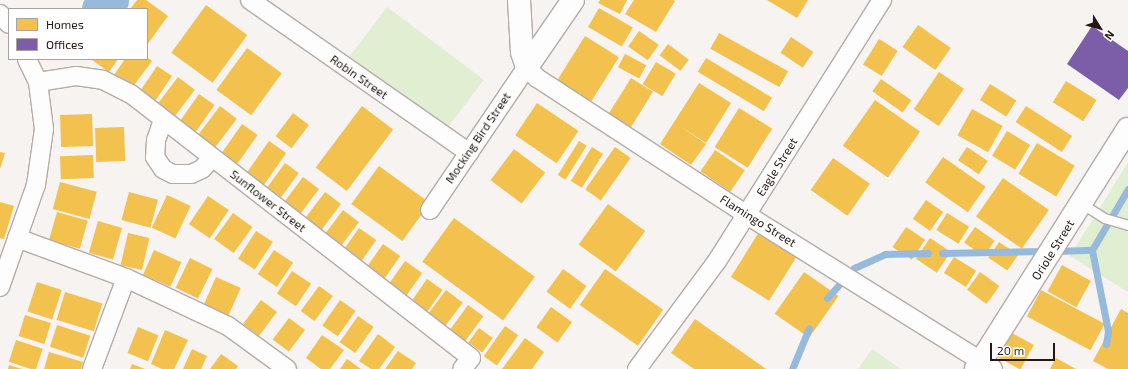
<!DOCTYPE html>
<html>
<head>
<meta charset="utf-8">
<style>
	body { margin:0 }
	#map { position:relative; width:1128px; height:369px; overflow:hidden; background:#f7f3f1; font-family:"Exo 2",sans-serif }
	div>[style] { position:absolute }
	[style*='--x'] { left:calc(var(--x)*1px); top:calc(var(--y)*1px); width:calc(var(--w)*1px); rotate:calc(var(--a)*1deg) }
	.green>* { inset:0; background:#e0eed1; transform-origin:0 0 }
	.homes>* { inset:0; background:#f2c14e; transform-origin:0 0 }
	.offices>* { inset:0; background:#7b5ea7 }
	.stream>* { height:7px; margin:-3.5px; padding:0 3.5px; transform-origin:3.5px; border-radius:3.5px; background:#96badb }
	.river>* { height:39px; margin:-19.5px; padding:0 19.5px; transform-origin:19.5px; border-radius:19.5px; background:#96badb }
	.roads { filter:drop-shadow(1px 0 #b4aca8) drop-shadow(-1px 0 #b4aca8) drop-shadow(0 1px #b4aca8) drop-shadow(0 -1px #b4aca8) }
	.lane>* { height:9px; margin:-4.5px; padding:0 4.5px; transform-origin:4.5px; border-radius:4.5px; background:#fefdfd }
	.street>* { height:18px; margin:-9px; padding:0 9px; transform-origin:9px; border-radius:9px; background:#fefdfd }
	.secondary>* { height:22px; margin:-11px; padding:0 11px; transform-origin:11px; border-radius:11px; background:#fefdfd }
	span { translate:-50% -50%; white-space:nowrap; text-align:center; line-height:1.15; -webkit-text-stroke:4px #fff; paint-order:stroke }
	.street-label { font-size:12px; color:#251812 }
	.legend { position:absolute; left:8px; top:8px; width:140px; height:52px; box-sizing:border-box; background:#fff; border:1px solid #a8a3a0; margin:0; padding:5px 7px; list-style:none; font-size:12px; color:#251812 }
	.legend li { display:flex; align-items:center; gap:8px; height:20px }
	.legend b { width:20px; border:1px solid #a8a3a0 }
	.north { position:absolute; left:1080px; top:8px; width:40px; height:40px; -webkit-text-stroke:3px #fff; paint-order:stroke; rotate:127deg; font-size:11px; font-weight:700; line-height:16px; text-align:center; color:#251812 }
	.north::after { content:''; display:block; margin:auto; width:14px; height:18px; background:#251812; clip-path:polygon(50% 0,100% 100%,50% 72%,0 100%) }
	.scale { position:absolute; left:990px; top:343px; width:65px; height:18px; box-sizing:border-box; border:2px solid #251812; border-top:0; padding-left:5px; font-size:12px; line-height:14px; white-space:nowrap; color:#251812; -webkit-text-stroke:3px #fff; paint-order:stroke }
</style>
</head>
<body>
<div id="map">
	<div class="green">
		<div style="left:387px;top:7px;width:121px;height:62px;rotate:37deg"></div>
		<div style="clip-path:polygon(1128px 162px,1128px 292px,1070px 256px)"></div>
		<div style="clip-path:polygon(872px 349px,901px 369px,858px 369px)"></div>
	</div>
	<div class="homes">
		<div style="clip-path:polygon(137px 0,146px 0,168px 16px,147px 45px,147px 9px,130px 9px)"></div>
		<div style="clip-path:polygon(600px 0,627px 0,620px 14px,598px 3px)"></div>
		<div style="clip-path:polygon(634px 0,673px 0,675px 1px,656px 32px,625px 14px)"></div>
		<div style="clip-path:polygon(767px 0,808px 0,797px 18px)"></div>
		<div style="left:206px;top:5px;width:51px;height:59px;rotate:36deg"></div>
		<div style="left:599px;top:8px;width:39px;height:22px;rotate:30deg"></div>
		<div style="left:918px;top:25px;width:40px;height:27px;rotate:35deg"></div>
		<div style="left:639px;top:31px;width:24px;height:19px;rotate:35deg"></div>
		<div style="left:719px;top:33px;width:79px;height:18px;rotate:29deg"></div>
		<div style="left:585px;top:36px;width:40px;height:52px;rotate:32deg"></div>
		<div style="left:791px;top:37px;width:27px;height:19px;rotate:34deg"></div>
		<div style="left:879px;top:39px;width:22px;height:30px;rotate:32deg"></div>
		<div style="left:668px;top:44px;width:26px;height:14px;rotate:37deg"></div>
		<div style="left:247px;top:48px;width:43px;height:52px;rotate:36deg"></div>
		<div style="left:625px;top:54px;width:24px;height:15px;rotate:28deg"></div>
		<div style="clip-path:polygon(147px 57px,152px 61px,132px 88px,114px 75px,125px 59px,147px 59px)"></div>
		<div style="left:706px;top:58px;width:77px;height:16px;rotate:31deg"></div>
		<div style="clip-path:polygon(93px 59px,118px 59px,109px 72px,92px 60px)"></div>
		<div style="left:656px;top:62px;width:23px;height:26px;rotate:31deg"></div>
		<div style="left:157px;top:66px;width:18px;height:31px;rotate:34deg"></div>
		<div style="left:939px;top:72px;width:30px;height:45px;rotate:34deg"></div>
		<div style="left:178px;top:77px;width:21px;height:38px;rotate:37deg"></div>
		<div style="left:631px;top:78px;width:26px;height:44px;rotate:32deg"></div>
		<div style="left:881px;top:79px;width:37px;height:15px;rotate:35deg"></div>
		<div style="left:1066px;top:81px;width:36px;height:25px;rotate:32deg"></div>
		<div style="clip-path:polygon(699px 83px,731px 103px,706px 143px,680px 126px,706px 144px,691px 165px,660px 144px)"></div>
		<div style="left:990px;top:84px;width:31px;height:19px;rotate:32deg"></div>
		<div style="left:199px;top:94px;width:19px;height:37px;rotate:35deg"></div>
		<div style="left:875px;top:100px;width:55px;height:56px;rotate:35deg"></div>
		<div style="left:537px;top:103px;width:50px;height:39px;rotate:34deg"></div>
		<div style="left:220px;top:106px;width:21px;height:37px;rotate:37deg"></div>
		<div style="left:362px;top:106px;width:39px;height:77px;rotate:37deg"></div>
		<div style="left:1026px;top:106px;width:55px;height:19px;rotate:33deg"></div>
		<div style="left:739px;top:108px;width:39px;height:46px;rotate:32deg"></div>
		<div style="left:972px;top:109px;width:35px;height:30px;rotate:29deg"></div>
		<div style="left:293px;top:113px;width:20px;height:29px;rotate:37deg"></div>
		<div style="left:92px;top:114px;width:32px;height:32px;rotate:88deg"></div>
		<div style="left:242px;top:124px;width:19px;height:38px;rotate:35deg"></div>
		<div style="left:124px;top:127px;width:34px;height:29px;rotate:88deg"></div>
		<div style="left:1007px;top:131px;width:27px;height:29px;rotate:31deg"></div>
		<div style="left:269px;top:141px;width:21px;height:43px;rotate:35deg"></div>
		<div style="left:579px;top:141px;width:9px;height:40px;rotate:32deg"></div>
		<div style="left:1037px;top:143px;width:44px;height:36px;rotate:31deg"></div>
		<div style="left:592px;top:147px;width:13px;height:40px;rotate:32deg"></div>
		<div style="left:615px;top:147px;width:19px;height:52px;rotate:35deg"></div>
		<div style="left:967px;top:147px;width:25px;height:16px;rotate:34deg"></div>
		<div style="left:514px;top:149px;width:39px;height:39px;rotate:37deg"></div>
		<div style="left:715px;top:150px;width:36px;height:26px;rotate:34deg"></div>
		<div style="clip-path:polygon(0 152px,5px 153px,0 169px)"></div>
		<div style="left:93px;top:155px;width:23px;height:33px;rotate:88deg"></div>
		<div style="left:943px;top:157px;width:52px;height:31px;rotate:35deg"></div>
		<div style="left:833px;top:158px;width:45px;height:39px;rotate:35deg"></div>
		<div style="left:285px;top:163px;width:17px;height:34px;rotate:36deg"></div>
		<div style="left:379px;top:166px;width:63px;height:47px;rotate:36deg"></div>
		<div style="left:303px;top:177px;width:20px;height:34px;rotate:37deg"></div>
		<div style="left:1003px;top:178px;width:56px;height:47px;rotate:35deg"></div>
		<div style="left:60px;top:182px;width:38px;height:28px;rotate:15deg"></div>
		<div style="left:129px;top:192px;width:30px;height:29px;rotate:15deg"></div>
		<div style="left:325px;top:192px;width:20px;height:37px;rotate:37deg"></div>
		<div style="left:167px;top:195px;width:26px;height:36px;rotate:25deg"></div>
		<div style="left:208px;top:196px;width:25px;height:34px;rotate:34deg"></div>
		<div style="left:926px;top:200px;width:21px;height:23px;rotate:35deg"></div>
		<div style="clip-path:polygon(0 202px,14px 206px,4px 239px,0 238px)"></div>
		<div style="left:608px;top:204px;width:46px;height:50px;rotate:36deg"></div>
		<div style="left:343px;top:210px;width:20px;height:34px;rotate:37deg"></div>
		<div style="left:57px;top:212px;width:32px;height:29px;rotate:16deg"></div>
		<div style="left:233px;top:213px;width:24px;height:32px;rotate:36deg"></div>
		<div style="left:947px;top:213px;width:26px;height:20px;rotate:32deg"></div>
		<div style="left:454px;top:218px;width:100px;height:54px;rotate:36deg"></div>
		<div style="left:98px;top:221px;width:25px;height:33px;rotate:16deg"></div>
		<div style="left:906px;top:227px;width:23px;height:24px;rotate:34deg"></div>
		<div style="left:975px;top:227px;width:24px;height:19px;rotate:35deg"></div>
		<div style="left:359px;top:228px;width:21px;height:27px;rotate:35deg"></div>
		<div style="left:256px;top:231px;width:20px;height:33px;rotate:33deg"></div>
		<div style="left:759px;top:232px;width:45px;height:53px;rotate:32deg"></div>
		<div style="left:128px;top:233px;width:22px;height:33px;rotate:13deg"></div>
		<div style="left:930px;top:238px;width:25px;height:25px;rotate:34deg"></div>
		<div style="left:999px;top:242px;width:23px;height:19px;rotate:34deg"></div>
		<div style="left:383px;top:244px;width:21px;height:31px;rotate:35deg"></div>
		<div style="left:154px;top:250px;width:30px;height:27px;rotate:24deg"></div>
		<div style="left:274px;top:250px;width:23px;height:29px;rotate:34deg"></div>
		<div style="left:954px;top:257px;width:26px;height:19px;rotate:32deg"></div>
		<div style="left:190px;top:258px;width:25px;height:33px;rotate:26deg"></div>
		<div style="left:405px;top:261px;width:21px;height:28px;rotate:35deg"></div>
		<div style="left:1062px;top:265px;width:33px;height:30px;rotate:29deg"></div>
		<div style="left:563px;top:269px;width:29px;height:28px;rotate:36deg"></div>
		<div style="left:605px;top:269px;width:71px;height:44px;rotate:35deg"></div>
		<div style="left:292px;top:271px;width:23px;height:27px;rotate:34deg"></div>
		<div style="left:804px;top:272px;width:42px;height:51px;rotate:35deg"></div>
		<div style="left:980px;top:272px;width:24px;height:22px;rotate:36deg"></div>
		<div style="left:216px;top:277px;width:27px;height:30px;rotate:24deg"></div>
		<div style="left:427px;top:279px;width:19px;height:32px;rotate:35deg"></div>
		<div style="left:37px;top:282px;width:26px;height:31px;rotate:18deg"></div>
		<div style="left:319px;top:286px;width:17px;height:31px;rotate:36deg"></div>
		<div style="left:446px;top:290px;width:21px;height:34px;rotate:37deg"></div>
		<div style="left:1041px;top:290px;width:72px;height:30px;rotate:28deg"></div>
		<div style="left:65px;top:292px;width:39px;height:29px;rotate:17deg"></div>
		<div style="left:261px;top:300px;width:20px;height:30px;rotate:37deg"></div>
		<div style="left:340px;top:300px;width:19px;height:31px;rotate:35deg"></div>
		<div style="left:468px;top:305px;width:19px;height:34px;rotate:36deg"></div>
		<div style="left:551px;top:307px;width:26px;height:25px;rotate:36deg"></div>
		<div style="clip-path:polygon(1121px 309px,1128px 313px,1128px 369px,1108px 369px,1093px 361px)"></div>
		<div style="left:25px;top:315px;width:27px;height:22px;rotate:17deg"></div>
		<div style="left:358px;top:316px;width:19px;height:32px;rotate:35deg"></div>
		<div style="left:289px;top:318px;width:20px;height:27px;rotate:37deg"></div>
		<div style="clip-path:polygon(695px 319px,766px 369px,694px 369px,671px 353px)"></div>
		<div style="left:57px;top:325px;width:35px;height:23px;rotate:18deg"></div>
		<div style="left:505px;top:326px;width:16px;height:37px;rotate:35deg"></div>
		<div style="left:138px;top:327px;width:22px;height:28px;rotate:22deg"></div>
		<div style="left:479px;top:328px;width:17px;height:18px;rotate:36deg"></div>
		<div style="clip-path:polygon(165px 330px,188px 340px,174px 369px,162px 369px,151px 364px)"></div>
		<div style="left:1012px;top:333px;width:25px;height:28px;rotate:29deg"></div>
		<div style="clip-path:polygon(378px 334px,395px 347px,379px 369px,371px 369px,359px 361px)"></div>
		<div style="clip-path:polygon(322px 335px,344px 350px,330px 369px,321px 369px,306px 358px)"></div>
		<div style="clip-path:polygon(525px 338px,544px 352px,532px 369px,502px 369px)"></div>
		<div style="left:16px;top:340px;width:28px;height:23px;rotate:18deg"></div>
		<div style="clip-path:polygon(192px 349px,207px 356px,201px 369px,183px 369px)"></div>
		<div style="clip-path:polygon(398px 351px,416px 363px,412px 369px,385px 369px)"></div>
		<div style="clip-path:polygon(49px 352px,83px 362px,81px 369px,44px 369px)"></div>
		<div style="clip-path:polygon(221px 354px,238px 366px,236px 369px,210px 369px)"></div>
		<div style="clip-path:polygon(1056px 358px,1076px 369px,1050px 369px)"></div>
		<div style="clip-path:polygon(347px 359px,361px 369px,340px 369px)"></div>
		<div style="clip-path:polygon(132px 364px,145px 369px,130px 369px)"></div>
		<div style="clip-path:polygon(9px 365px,22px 369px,8px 369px)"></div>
	</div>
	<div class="offices">
		<div style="clip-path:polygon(1092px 26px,1128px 51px,1128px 88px,1119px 100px,1067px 64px)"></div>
	</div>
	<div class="stream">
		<div style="--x:1056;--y:251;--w:36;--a:-2"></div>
		<div style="--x:942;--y:253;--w:104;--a:-1.1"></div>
		<div style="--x:827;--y:298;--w:40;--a:-48"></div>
		<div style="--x:854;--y:268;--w:34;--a:-24"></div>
		<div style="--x:885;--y:254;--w:43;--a:-1.3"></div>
		<div style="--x:1106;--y:344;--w:13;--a:-81"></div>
		<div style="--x:1108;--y:331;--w:83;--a:-101.2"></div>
		<div style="--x:1092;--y:250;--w:71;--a:-59.5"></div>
		<div style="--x:792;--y:369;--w:44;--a:-67.5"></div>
	</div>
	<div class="river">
		<div style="--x:101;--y:9;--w:12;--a:-48"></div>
	</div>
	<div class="roads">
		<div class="lane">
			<div style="--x:1082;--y:204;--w:26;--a:32"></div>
			<div style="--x:1104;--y:218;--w:25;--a:16"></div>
		</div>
		<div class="street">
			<div style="--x:250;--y:0;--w:267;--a:34.9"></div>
			<div style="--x:0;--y:14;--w:13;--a:48"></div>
			<div style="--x:38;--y:82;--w:38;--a:-9"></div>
			<div style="--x:76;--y:76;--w:27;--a:8"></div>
			<div style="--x:103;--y:80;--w:31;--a:27"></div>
			<div style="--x:131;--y:94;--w:430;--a:37.8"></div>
			<div style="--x:471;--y:358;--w:14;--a:129"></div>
			<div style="--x:163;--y:120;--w:21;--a:109"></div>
			<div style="--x:156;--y:140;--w:17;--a:93"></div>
			<div style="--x:155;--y:157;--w:14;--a:56"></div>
			<div style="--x:163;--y:169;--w:11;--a:27"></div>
			<div style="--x:173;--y:174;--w:18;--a:0"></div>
			<div style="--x:191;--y:174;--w:12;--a:-24"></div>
			<div style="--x:202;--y:169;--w:15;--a:-48"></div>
			<div style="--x:430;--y:210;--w:173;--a:-55.9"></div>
			<div style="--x:527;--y:67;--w:15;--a:48"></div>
			<div style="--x:537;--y:78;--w:251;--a:33.1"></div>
			<div style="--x:747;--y:215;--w:290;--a:32"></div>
			<div style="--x:17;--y:238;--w:116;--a:20.2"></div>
			<div style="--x:126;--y:278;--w:113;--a:25.2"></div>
			<div style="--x:228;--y:326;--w:73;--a:36.1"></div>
			<div style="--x:0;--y:287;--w:108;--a:-70.6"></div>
			<div style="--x:36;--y:185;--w:57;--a:-81.9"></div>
			<div style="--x:44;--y:129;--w:47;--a:-97.3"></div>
			<div style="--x:38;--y:82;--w:25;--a:-116"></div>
			<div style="--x:92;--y:369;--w:97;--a:-69.5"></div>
			<div style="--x:637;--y:369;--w:134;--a:-53.5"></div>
			<div style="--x:717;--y:261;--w:309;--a:-57.7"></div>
		</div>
		<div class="secondary">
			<div style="--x:519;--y:0;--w:52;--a:86.7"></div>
			<div style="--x:522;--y:52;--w:16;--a:72"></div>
			<div style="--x:527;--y:67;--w:81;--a:-55.5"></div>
			<div style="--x:976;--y:369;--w:284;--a:-57.7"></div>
		</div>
	</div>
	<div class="street-label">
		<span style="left:359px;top:77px;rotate:35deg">Robin Street</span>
		<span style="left:478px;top:138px;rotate:-56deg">Mocking Bird Street</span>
		<span style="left:777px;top:167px;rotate:-58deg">Eagle Street</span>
		<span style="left:268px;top:201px;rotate:38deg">Sunflower Street</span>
		<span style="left:758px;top:221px;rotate:32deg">Flamingo Street</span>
		<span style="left:1053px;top:250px;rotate:-58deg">Oriole Street</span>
	</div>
	<ul class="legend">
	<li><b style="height:11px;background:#f2c14e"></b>Homes</li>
	<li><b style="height:11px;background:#7b5ea7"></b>Offices</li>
	</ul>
	<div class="north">N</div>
	<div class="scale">20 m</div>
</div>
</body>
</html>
